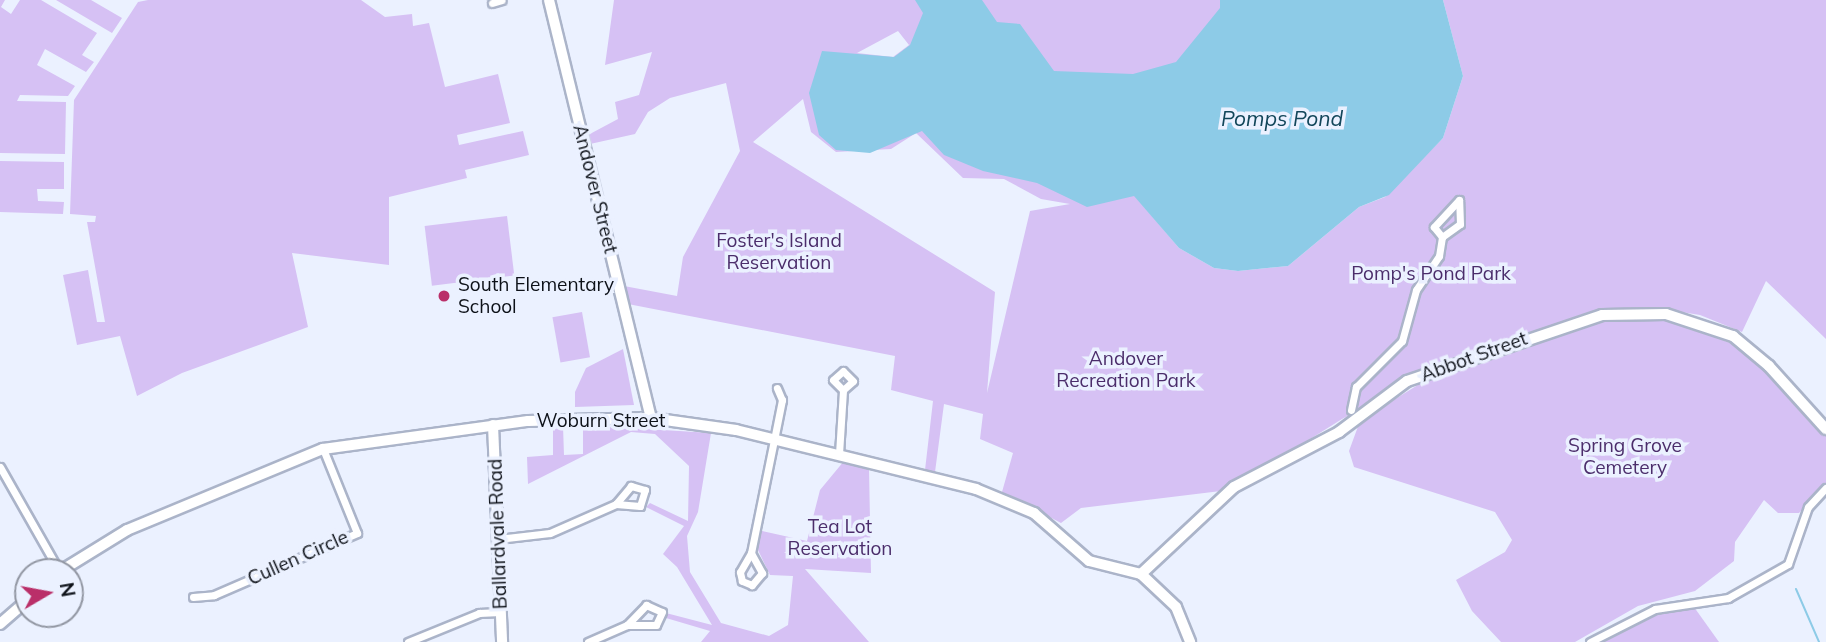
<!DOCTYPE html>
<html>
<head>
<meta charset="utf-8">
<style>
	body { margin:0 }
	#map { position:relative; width:1826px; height:642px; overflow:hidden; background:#ebf1ff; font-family:Mulish,sans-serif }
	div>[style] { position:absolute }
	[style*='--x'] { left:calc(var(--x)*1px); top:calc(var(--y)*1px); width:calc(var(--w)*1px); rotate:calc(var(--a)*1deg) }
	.green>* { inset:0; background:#d6c1f4; transform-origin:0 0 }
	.water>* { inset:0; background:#8dcbe7 }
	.stream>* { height:2px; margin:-1px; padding:0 1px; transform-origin:1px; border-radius:1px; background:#8dcbe7 }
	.roads { filter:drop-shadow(2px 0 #abb4c9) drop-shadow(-2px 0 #abb4c9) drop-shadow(0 2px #abb4c9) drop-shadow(0 -2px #abb4c9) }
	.street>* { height:7px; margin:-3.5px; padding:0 3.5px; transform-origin:3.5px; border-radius:3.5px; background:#fff }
	.secondary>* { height:10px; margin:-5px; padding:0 5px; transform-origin:5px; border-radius:5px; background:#fff }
	.dots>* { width:19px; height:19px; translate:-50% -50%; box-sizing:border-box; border:4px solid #ebf1ff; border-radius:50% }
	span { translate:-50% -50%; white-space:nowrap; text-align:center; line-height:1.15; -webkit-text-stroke:7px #ebf1ff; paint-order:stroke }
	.street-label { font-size:19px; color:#0d1118 }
	.park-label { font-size:19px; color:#4b2d6b }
	.poi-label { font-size:19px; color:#0d1118 }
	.left { translate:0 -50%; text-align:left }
	.water-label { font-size:21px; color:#12465a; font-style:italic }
	.north { position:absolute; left:14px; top:558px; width:70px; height:70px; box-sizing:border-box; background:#ebf1ff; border:2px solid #9297a3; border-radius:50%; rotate:80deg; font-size:19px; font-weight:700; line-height:28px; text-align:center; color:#0d1118 }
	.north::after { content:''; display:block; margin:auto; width:24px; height:32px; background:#ba2f69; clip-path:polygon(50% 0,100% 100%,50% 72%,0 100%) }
</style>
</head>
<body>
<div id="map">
	<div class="green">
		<div style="clip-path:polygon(0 0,5px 0,1px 7px,11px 14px,20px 0,41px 0,97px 33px,82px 55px,94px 62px,86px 72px,45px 49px,37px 65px,75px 86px,68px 96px,20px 95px,17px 101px,66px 102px,65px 154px,0 153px)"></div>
		<div style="clip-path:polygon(56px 0,91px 0,122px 18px,112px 33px)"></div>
		<div style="clip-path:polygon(148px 0,361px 0,385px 17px,412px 14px,413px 26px,429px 23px,445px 87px,498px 74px,510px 123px,457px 135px,459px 145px,523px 131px,529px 155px,465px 170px,467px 178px,389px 197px,389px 265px,292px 253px,308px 327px,182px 373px,137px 396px,120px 336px,77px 345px,63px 275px,88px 270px,97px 322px,105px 322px,87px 222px,95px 222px,96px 216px,70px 214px,74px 100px,138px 2px)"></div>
		<div style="clip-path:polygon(evenodd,614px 0,1367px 0,1134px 195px,1179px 248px,1214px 268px,1238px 271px,1288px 266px,1359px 207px,1385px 197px,1443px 138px,1463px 76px,1443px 0,1826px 0,1826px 339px,1766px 281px,1742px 332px,1700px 315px,1657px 308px,1628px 309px,1549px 326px,1445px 363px,1342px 419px,1229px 490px,1081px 508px,1061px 523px,1002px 492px,1013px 453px,980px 439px,983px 414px,944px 404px,935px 472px,925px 470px,933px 401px,891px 390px,895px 356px,628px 304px,624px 286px,677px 296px,683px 257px,740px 151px,726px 83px,670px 98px,648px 112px,635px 134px,590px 144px,588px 135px,618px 119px,615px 102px,639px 95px,652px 52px,605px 65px,614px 0,898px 31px,909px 45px,893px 57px,857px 53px,898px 31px,614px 0,803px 99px,811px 132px,836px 152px,891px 149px,916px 133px,963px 178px,1004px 179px,1041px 199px,1070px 204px,1030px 211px,987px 393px,995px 292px,753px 142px,803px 99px)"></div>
		<div style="clip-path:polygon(0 161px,64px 162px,64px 189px,37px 189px,38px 201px,64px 202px,63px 214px,0 212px)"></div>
		<div style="left:507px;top:216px;width:60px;height:83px;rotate:83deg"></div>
		<div style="left:582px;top:312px;width:46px;height:30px;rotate:80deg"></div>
		<div style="clip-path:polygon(1638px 316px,1666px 317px,1745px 349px,1826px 434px,1826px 483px,1799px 513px,1778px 513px,1764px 500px,1735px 542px,1734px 561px,1695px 591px,1638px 606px,1575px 642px,1501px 642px,1472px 611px,1456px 580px,1505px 552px,1512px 540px,1495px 512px,1354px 467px,1349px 451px,1360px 421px,1429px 378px,1600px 320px)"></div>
		<div style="clip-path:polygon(623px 349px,634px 405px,575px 407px,575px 392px,586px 368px)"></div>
		<div style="clip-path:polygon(583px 425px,711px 433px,698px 512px,687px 536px,690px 572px,721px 623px,769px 636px,788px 625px,793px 576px,770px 575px,757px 548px,758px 530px,807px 541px,820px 490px,844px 461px,869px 468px,871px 573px,805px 569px,869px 642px,701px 642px,710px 631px,666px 618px,666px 613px,712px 625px,677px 567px,663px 554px,684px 526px,646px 507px,650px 503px,688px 521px,689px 466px,655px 434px,631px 432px,528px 484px,527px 457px,553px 455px,553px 426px,563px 426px,564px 455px,583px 454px)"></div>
		<div style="clip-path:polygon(1694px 607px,1719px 642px,1601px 642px,1654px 615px)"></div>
	</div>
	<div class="water">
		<div style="clip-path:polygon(915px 0,982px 0,997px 22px,1020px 24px,1054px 71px,1133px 74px,1176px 62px,1220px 8px,1220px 0,1443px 0,1463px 76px,1443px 138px,1389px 195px,1359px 207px,1288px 266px,1238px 271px,1214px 268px,1179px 248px,1134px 196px,1087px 207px,1037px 183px,983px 171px,944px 155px,922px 131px,870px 153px,836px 150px,819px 135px,809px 93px,822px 51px,894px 57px,910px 45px,923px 13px)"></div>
	</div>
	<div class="stream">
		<div style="--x:1796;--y:589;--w:58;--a:66.5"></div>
	</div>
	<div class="roads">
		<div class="street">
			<div style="--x:492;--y:3;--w:10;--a:-17"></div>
			<div style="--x:1351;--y:410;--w:24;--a:-78"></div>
			<div style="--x:1356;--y:387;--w:65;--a:-45"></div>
			<div style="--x:1402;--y:341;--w:53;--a:-74.6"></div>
			<div style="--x:1416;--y:290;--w:41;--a:-55.9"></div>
			<div style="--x:1439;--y:256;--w:19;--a:-81"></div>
			<div style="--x:1442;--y:237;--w:22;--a:-36"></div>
			<div style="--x:1460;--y:224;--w:24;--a:-92"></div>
			<div style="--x:1459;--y:200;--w:37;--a:133"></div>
			<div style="--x:1434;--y:227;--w:13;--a:51"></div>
			<div style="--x:839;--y:454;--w:64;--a:-86.4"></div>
			<div style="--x:843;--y:390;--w:13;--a:-42"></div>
			<div style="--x:853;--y:381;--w:14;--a:-135"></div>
			<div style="--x:843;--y:371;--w:13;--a:138"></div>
			<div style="--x:833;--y:380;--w:14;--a:45"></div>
			<div style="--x:0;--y:467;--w:120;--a:60.4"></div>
			<div style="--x:498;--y:539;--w:52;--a:-6.6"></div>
			<div style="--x:550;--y:533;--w:72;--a:-23.7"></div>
			<div style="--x:616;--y:504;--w:24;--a:5"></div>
			<div style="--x:640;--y:506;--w:17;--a:-73"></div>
			<div style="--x:645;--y:490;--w:15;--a:-164"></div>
			<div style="--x:631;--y:486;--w:23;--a:130"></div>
			<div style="--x:751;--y:553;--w:23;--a:61"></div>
			<div style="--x:762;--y:573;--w:16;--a:130"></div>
			<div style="--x:752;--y:585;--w:11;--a:-158"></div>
			<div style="--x:742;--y:581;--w:9;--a:-103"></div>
			<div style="--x:740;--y:572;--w:22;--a:-60"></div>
			<div style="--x:751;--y:553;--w:115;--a:-78.5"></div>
			<div style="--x:774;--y:440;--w:41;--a:-78.7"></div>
			<div style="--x:782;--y:400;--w:13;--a:-113"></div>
			<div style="--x:193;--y:597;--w:21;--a:-5"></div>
			<div style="--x:214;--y:595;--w:156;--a:-23.4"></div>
			<div style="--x:357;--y:533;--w:91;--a:-112"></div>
			<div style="--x:408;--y:642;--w:77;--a:-22.2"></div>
			<div style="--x:479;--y:613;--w:21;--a:-3"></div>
			<div style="--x:588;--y:642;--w:43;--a:-23.6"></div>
			<div style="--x:627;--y:625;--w:28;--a:-46"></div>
			<div style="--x:646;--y:605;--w:17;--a:24"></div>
			<div style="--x:662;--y:612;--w:14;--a:115"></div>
			<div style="--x:656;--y:625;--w:29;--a:180"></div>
			<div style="--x:1590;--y:642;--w:73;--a:-26.9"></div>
			<div style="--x:1655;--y:609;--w:74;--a:-8.6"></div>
			<div style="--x:1728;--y:598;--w:69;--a:-29.5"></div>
			<div style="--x:1788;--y:564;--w:60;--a:-70.7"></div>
			<div style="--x:1808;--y:507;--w:26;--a:-47"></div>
		</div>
		<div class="secondary">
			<div style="--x:549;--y:0;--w:430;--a:76.3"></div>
			<div style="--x:493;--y:425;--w:217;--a:87.6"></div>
			<div style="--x:59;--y:572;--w:80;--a:-31.7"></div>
			<div style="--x:127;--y:530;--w:212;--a:-22.5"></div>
			<div style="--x:323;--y:449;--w:207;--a:-7.8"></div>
			<div style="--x:528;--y:421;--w:123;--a:-1.4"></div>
			<div style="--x:651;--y:418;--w:86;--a:8"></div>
			<div style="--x:736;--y:430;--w:247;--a:13.8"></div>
			<div style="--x:976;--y:489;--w:63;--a:22.5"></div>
			<div style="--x:1034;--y:513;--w:73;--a:41.1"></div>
			<div style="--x:1089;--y:561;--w:54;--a:14"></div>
			<div style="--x:1141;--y:574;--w:127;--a:-43.1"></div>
			<div style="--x:1234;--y:487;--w:119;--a:-27.6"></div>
			<div style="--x:1339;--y:432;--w:85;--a:-36.9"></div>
			<div style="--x:1407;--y:381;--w:206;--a:-18.7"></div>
			<div style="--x:1602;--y:315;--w:64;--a:-0.9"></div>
			<div style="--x:1666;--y:314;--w:71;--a:18.2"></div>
			<div style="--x:1733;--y:336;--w:47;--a:39.8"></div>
			<div style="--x:1769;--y:366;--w:85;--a:47.9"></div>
			<div style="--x:1141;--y:574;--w:48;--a:43.3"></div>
			<div style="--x:1176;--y:607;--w:38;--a:68"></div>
			<div style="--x:0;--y:624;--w:37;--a:-41"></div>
		</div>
	</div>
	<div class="dots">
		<div style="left:444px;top:296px;background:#ba2f69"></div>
	</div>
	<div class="street-label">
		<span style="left:595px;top:189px;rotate:76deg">Andover Street</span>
		<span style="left:1474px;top:357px;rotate:-20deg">Abbot Street</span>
		<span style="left:601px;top:421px">Woburn Street</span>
		<span style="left:498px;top:534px;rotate:-92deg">Ballardvale Road</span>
		<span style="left:298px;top:558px;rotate:-24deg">Cullen Circle</span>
	</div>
	<div class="park-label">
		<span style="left:779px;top:252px">Foster's Island<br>Reservation</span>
		<span style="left:1431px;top:274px">Pomp's Pond Park</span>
		<span style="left:1126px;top:370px">Andover<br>Recreation Park</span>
		<span style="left:1625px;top:457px">Spring Grove<br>Cemetery</span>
		<span style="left:840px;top:538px">Tea Lot<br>Reservation</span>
	</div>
	<div class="poi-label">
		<span class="left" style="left:458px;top:296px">South Elementary<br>School</span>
	</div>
	<div class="water-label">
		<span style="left:1282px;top:118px">Pomps Pond</span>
	</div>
	<div class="north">N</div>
</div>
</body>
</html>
